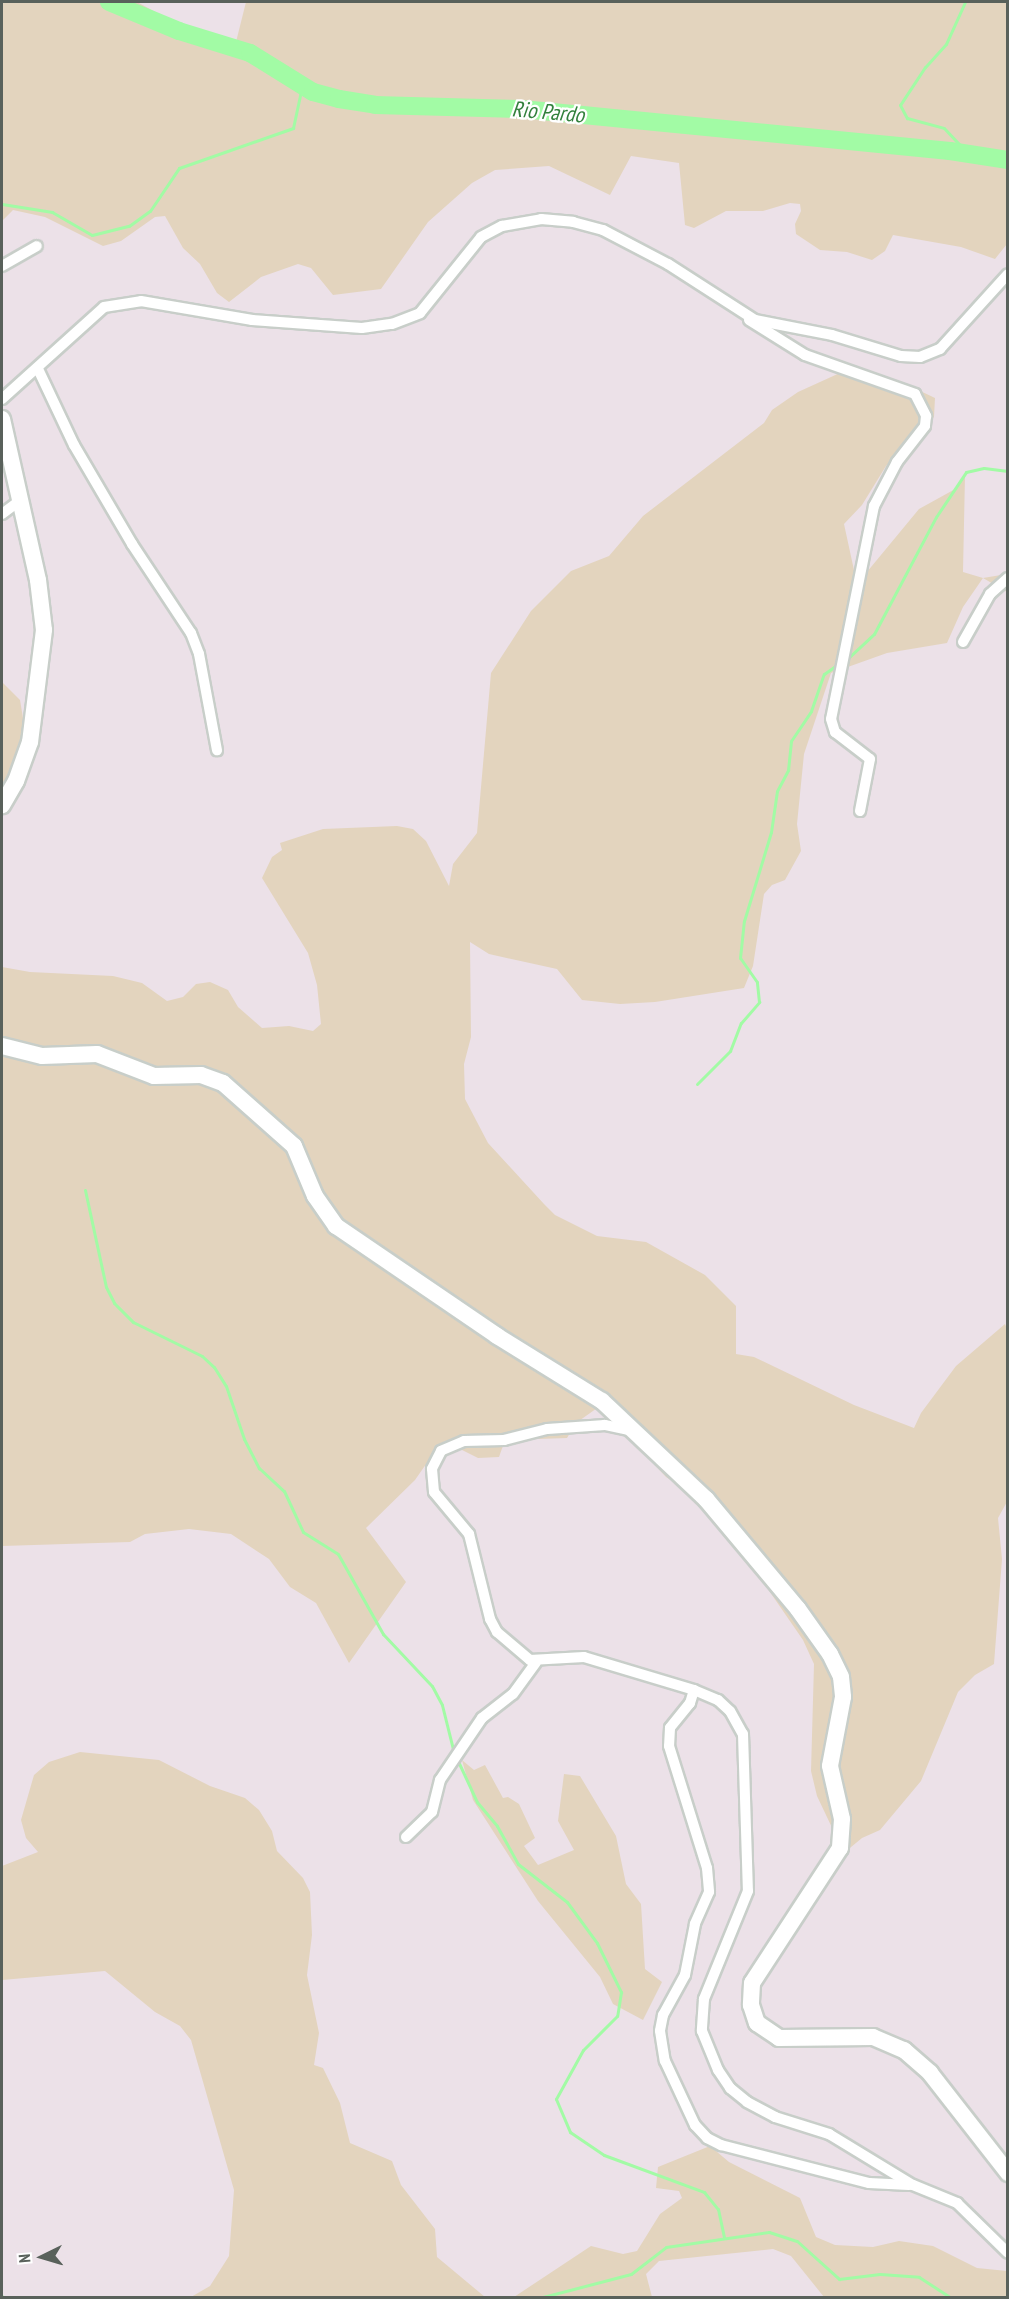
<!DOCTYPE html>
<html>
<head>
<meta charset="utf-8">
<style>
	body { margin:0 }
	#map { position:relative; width:1009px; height:2299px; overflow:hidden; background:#ece1e8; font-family:"PT Sans Narrow",sans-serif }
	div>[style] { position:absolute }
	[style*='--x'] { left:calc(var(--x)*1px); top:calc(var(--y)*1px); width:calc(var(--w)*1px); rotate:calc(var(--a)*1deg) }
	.green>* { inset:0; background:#e3d4be }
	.stream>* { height:3px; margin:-1.5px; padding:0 1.5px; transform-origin:1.5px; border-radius:1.5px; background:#a2fba5 }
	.river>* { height:18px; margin:-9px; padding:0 9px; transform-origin:9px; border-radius:9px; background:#a2fba5 }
	.roads { filter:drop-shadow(2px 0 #c8cec9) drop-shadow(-2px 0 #c8cec9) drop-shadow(0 2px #c8cec9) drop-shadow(0 -2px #c8cec9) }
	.street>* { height:10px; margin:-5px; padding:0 5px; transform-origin:5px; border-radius:5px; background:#fff }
	.secondary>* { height:16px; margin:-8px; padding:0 8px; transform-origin:8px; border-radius:8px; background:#fff }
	span { translate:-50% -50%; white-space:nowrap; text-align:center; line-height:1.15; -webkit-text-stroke:4.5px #fff; paint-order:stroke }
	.water-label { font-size:22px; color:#33813d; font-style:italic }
	.frame { position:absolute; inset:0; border:3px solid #59615b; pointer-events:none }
	.north { position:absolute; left:12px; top:2227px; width:60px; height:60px; -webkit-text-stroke:4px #fff; paint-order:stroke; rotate:265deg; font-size:16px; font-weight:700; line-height:24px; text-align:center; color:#59615b }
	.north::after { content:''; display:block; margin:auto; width:21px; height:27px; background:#59615b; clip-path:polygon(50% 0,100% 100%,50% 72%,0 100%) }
</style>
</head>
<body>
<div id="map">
	<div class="green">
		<div style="clip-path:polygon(2px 2px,137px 2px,233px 54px,246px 2px,1007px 2px,1007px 244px,995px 259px,961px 247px,893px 235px,885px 251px,872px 260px,847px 252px,820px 250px,796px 234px,795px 224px,801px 211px,800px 204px,790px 203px,763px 211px,726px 211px,694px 228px,685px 225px,679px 163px,631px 156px,610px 195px,549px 166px,495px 170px,472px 183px,428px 222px,381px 289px,333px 295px,311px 268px,298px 264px,261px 277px,229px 302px,217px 293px,200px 264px,183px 248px,165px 216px,155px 217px,121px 241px,103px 246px,45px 217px,13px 210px,2px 221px)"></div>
		<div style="clip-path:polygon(842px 372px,914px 388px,935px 398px,934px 417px,886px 466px,862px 505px,844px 524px,857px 584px,919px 509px,957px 488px,965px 476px,963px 572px,983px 578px,1007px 574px,1007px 592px,983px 578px,963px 607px,947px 643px,887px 653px,831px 673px,804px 754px,797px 824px,801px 851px,785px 880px,772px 885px,764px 894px,753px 966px,744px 988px,655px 1002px,620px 1004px,582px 1000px,557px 969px,489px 954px,470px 942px,471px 1037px,464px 1064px,465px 1099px,488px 1143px,544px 1204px,555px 1215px,597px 1236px,646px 1242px,705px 1275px,736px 1306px,736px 1354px,754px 1357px,854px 1405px,914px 1428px,921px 1413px,956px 1366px,1005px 1324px,1007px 1329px,1008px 1500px,998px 1518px,1002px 1559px,994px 1664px,975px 1675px,958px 1692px,921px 1781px,880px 1830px,862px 1838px,839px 1857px,835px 1834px,817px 1796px,811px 1771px,814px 1664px,803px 1640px,721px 1521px,700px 1498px,666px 1477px,600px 1406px,576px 1423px,567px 1438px,505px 1440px,499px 1457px,478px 1458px,448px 1443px,438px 1447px,415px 1480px,366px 1528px,406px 1582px,349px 1663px,316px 1603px,290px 1587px,269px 1559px,231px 1534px,189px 1529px,145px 1534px,130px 1542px,2px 1546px,2px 967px,30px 972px,113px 976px,142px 983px,167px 1001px,183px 997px,196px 984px,210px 982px,228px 990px,238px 1007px,262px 1028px,289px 1026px,313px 1031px,321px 1024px,317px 985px,308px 953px,262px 878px,272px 857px,282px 850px,280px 843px,323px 829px,397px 826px,413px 829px,426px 841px,449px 886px,453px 864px,477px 833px,491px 673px,531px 611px,571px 571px,609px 556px,643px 516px,764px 423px,772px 410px,798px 392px)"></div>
		<div style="clip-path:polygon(2px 682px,20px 700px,25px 730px,2px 790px)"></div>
		<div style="clip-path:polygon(80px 1752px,159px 1760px,210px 1786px,245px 1798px,259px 1810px,272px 1831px,277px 1851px,303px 1878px,310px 1892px,312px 1935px,307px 1975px,319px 2033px,314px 2065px,323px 2068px,340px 2103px,350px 2143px,392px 2161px,401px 2185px,435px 2229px,437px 2257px,485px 2297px,191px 2297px,210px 2286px,229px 2256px,234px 2190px,191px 2040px,180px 2026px,155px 2012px,105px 1971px,2px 1980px,2px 1866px,38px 1852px,26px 1838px,21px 1820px,34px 1775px,49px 1762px)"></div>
		<div style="clip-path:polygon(462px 1760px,474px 1770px,485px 1765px,503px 1798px,508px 1797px,519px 1804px,535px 1838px,524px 1846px,538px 1865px,574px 1850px,558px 1821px,564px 1774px,580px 1776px,616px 1836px,626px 1884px,641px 1904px,645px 1969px,662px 1982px,643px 2020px,613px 2004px,600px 1977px,538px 1901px,473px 1800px)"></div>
		<div style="clip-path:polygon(710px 2146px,729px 2162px,800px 2198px,816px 2237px,835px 2245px,873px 2247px,899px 2241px,933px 2246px,977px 2268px,1007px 2271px,1007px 2297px,824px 2297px,791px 2256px,773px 2249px,659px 2261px,646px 2274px,652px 2297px,514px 2297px,591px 2246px,623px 2254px,637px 2251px,660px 2214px,682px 2198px,679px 2191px,656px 2188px,658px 2167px)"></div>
	</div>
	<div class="stream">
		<div style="--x:965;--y:2;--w:46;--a:114.3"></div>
		<div style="--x:946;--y:44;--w:31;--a:132"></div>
		<div style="--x:925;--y:67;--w:45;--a:123.3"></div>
		<div style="--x:900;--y:105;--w:15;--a:62"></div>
		<div style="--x:907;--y:118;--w:38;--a:15"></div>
		<div style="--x:944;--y:128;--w:34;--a:47"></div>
		<div style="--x:2;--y:204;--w:51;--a:9.1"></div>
		<div style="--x:52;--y:212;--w:46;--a:29.9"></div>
		<div style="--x:92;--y:235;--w:38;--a:-14"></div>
		<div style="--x:129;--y:226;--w:26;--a:-36"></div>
		<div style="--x:150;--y:211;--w:52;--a:-56"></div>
		<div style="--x:179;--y:168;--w:121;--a:-19.3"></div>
		<div style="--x:293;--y:128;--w:43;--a:-77.9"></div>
		<div style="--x:846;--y:660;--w:38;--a:-43"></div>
		<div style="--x:874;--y:634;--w:132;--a:-62.1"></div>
		<div style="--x:936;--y:517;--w:54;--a:-56.3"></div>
		<div style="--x:966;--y:472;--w:18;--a:-13"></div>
		<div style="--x:984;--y:468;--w:24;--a:7"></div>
		<div style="--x:697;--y:1084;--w:47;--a:-45"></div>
		<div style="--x:730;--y:1051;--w:30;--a:-69"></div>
		<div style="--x:741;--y:1023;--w:28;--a:-49"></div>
		<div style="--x:759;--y:1002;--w:20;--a:-96"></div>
		<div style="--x:757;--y:982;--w:29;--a:-125"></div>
		<div style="--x:740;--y:958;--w:37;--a:-84"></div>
		<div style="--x:744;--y:921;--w:93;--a:-73.1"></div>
		<div style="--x:771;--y:832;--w:41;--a:-81.7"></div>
		<div style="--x:777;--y:791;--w:24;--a:-62"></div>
		<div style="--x:788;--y:770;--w:29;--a:-84"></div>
		<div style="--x:791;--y:741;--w:36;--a:-56"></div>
		<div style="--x:811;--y:711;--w:39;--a:-71"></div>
		<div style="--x:824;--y:674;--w:19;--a:-35"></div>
		<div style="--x:85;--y:1190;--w:99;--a:77.8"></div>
		<div style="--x:106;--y:1287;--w:18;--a:63"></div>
		<div style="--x:114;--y:1303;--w:27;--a:45"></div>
		<div style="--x:133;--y:1322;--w:77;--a:26.2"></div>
		<div style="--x:202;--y:1356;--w:16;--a:43"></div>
		<div style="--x:214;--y:1367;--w:22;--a:58"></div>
		<div style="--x:226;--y:1386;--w:56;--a:71.2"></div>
		<div style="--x:244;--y:1439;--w:33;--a:63"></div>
		<div style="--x:259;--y:1468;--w:34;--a:43"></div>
		<div style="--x:284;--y:1491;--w:45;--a:65.1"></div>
		<div style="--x:303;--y:1532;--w:41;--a:32.2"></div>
		<div style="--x:338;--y:1554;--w:92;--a:60.6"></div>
		<div style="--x:383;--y:1634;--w:71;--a:46.7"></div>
		<div style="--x:432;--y:1686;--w:21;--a:62"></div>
		<div style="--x:442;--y:1705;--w:49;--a:76"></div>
		<div style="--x:457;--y:1759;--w:47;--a:65.1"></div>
		<div style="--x:477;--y:1802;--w:31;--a:50"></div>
		<div style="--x:497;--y:1826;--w:43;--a:61.1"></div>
		<div style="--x:518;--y:1864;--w:62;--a:37.8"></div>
		<div style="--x:567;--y:1902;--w:51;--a:53.8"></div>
		<div style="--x:597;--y:1943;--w:55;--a:63.9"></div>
		<div style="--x:621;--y:1992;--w:24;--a:99"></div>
		<div style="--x:617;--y:2016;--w:48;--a:135"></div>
		<div style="--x:583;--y:2050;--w:56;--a:118.9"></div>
		<div style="--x:556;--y:2099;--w:36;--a:67"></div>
		<div style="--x:570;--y:2132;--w:41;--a:34.1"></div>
		<div style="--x:604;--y:2155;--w:107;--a:20.3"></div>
		<div style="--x:704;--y:2192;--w:22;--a:51"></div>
		<div style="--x:718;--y:2209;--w:29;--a:78"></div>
		<div style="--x:2;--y:2296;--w:2;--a:90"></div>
		<div style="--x:539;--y:2298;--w:95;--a:-14.6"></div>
		<div style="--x:631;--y:2274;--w:44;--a:-37.6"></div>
		<div style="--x:666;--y:2247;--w:104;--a:-8.3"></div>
		<div style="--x:769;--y:2232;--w:29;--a:18"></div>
		<div style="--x:797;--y:2241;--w:57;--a:42.1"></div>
		<div style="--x:839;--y:2279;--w:41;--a:-7"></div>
		<div style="--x:880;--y:2274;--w:39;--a:4"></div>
		<div style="--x:919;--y:2277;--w:38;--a:33"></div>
	</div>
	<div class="river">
		<div style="--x:109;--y:2;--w:76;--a:22.5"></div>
		<div style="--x:179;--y:31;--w:74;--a:17.2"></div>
		<div style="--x:250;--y:53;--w:74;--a:31.8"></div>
		<div style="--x:313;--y:92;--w:27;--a:15"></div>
		<div style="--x:339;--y:99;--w:36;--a:9"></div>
		<div style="--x:375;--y:105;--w:147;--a:1.6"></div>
		<div style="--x:522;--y:109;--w:430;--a:5.6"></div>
		<div style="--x:950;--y:151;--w:59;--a:8.8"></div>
	</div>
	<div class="roads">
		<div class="street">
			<div style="--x:2;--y:266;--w:40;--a:-29.7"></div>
			<div style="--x:749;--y:320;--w:66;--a:32"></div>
			<div style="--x:805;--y:355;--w:117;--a:19.5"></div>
			<div style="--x:915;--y:394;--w:25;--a:63"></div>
			<div style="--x:926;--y:416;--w:10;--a:96"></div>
			<div style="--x:925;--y:426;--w:46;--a:127.9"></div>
			<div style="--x:897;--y:462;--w:50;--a:117.6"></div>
			<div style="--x:874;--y:506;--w:217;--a:101.4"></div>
			<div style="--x:831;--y:719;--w:14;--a:73"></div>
			<div style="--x:835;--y:732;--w:44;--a:37.6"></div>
			<div style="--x:870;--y:759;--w:53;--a:100.9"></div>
			<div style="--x:38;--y:369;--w:84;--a:64.7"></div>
			<div style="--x:74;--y:445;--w:115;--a:59.6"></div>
			<div style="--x:132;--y:544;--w:107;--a:56.5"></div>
			<div style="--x:191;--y:633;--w:22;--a:69"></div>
			<div style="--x:199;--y:654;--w:98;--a:79.4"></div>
			<div style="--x:2;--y:399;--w:137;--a:-42"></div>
			<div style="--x:104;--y:307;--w:37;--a:-9"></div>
			<div style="--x:141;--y:301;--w:113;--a:9.7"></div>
			<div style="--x:252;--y:320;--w:110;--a:4.2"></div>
			<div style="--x:362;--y:328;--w:30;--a:-8"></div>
			<div style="--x:392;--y:324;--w:30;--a:-21"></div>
			<div style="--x:420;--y:313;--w:97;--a:-51.2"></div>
			<div style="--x:481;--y:237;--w:24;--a:-28"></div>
			<div style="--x:502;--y:226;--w:40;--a:-10"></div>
			<div style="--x:541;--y:219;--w:32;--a:5"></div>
			<div style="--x:573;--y:222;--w:31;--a:15"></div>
			<div style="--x:603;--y:230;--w:73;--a:27.6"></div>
			<div style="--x:668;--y:264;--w:103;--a:32.8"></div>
			<div style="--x:755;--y:320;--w:78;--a:11"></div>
			<div style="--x:832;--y:335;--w:72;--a:16.9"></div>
			<div style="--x:901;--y:356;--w:19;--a:3"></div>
			<div style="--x:920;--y:357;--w:22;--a:-22"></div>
			<div style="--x:940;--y:349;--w:101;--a:-47.8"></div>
			<div style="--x:2;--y:514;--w:25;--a:-37"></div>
			<div style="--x:963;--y:642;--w:55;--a:-60.6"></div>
			<div style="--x:990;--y:594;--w:24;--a:-42"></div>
			<div style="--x:629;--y:1430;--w:25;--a:-168"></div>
			<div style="--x:605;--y:1425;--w:58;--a:176.1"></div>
			<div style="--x:547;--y:1429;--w:44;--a:165.7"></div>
			<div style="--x:504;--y:1440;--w:40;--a:178.6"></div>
			<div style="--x:464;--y:1441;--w:25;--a:157"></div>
			<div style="--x:441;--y:1451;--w:20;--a:117"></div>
			<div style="--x:432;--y:1469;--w:23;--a:85"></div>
			<div style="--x:434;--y:1492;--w:55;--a:50.2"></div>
			<div style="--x:469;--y:1534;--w:88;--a:76.1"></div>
			<div style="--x:490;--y:1619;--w:15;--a:62"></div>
			<div style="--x:497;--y:1632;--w:43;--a:40.3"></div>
			<div style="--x:530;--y:1660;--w:54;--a:-3.2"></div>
			<div style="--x:584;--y:1657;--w:115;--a:16.7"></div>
			<div style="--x:694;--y:1690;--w:26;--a:23"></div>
			<div style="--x:718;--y:1700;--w:16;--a:43"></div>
			<div style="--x:730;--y:1711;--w:26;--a:61"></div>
			<div style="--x:743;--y:1734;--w:157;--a:88.2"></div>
			<div style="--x:748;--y:1891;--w:117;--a:112.2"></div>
			<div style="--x:704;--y:1999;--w:32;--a:94"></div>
			<div style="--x:702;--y:2031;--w:42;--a:67.7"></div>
			<div style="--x:718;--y:2070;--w:22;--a:56"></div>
			<div style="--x:730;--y:2088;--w:22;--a:39"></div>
			<div style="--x:747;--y:2102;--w:32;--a:28"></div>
			<div style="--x:775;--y:2117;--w:57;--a:17.5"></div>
			<div style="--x:829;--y:2134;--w:98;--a:31.3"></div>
			<div style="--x:913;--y:2185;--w:48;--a:22.2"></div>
			<div style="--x:957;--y:2203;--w:71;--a:44.4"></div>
			<div style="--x:694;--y:1690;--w:14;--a:107"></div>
			<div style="--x:690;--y:1703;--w:32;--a:129"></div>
			<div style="--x:670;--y:1728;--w:18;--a:93"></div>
			<div style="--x:669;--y:1746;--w:128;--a:72.7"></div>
			<div style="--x:707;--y:1868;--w:24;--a:85"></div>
			<div style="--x:709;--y:1892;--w:35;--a:114"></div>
			<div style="--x:695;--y:1924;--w:52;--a:101.1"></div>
			<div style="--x:685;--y:1975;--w:46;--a:118.8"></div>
			<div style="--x:663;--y:2015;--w:16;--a:101"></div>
			<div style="--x:660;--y:2031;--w:30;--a:81"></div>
			<div style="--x:665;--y:2061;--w:71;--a:64.9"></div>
			<div style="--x:695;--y:2125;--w:18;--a:47"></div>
			<div style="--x:707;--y:2138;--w:16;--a:27"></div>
			<div style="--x:721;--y:2145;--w:153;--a:14.4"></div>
			<div style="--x:869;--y:2183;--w:40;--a:2.9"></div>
			<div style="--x:406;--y:1837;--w:36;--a:-44"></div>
			<div style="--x:432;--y:1812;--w:33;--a:-76"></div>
			<div style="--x:440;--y:1780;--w:75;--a:-55.9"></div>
			<div style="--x:482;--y:1718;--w:39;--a:-38"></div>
			<div style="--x:513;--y:1694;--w:39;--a:-54"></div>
		</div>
		<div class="secondary">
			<div style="--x:2;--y:419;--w:165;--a:77.4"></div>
			<div style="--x:38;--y:580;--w:50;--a:83.2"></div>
			<div style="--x:44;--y:630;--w:113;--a:97.1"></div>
			<div style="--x:30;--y:742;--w:41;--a:109.7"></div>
			<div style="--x:16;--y:781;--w:28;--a:120"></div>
			<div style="--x:2;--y:1046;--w:41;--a:14"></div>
			<div style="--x:42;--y:1056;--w:55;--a:-2.1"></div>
			<div style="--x:97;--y:1054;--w:61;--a:21.1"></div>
			<div style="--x:154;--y:1076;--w:47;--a:-1.2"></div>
			<div style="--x:201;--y:1075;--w:23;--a:20"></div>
			<div style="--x:223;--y:1083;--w:95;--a:41.6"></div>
			<div style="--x:294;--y:1146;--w:54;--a:67.2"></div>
			<div style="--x:315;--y:1196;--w:37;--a:55"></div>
			<div style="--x:336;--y:1226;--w:195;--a:34.3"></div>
			<div style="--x:497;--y:1336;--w:123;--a:31.8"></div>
			<div style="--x:602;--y:1401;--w:143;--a:43.3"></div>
			<div style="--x:706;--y:1499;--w:143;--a:50.1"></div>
			<div style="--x:798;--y:1609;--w:55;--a:54.6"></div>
			<div style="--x:830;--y:1654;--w:25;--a:64"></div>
			<div style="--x:841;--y:1677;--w:20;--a:84"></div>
			<div style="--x:843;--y:1697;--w:70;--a:100.7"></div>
			<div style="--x:830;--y:1766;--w:54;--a:77.2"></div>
			<div style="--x:842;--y:1819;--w:29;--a:94"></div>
			<div style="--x:840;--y:1848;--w:161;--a:123.1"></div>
			<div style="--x:752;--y:1983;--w:22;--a:93"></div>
			<div style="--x:751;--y:2005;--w:19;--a:72"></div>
			<div style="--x:757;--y:2023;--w:27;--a:34"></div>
			<div style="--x:779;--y:2038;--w:94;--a:-0.6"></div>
			<div style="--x:873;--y:2037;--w:34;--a:23"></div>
			<div style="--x:904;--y:2050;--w:35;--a:41"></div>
			<div style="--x:930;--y:2073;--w:127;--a:52"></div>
		</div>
	</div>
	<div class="water-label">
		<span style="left:548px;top:112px;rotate:5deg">Rio Pardo</span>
	</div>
	<div class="frame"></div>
	<div class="north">N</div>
</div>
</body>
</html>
